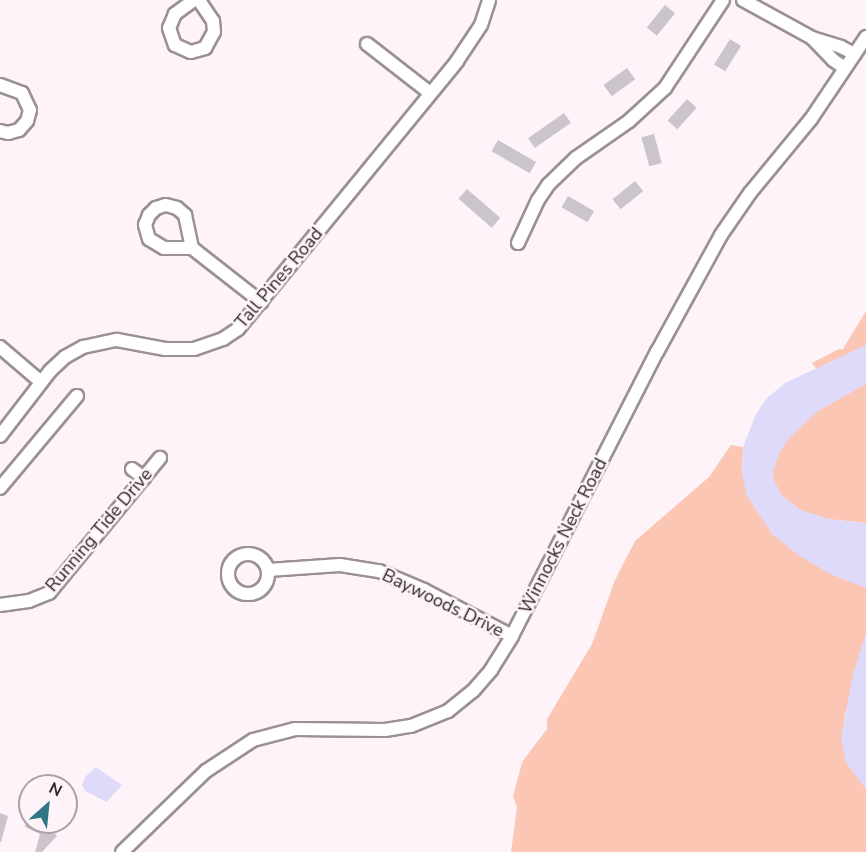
<!DOCTYPE html>
<html>
<head>
<meta charset="utf-8">
<style>
	body { margin:0 }
	#map { position:relative; width:866px; height:852px; overflow:hidden; background:#fef3f8; font-family:"Nunito Sans",sans-serif }
	div>[style] { position:absolute }
	[style*='--x'] { left:calc(var(--x)*1px); top:calc(var(--y)*1px); width:calc(var(--w)*1px); rotate:calc(var(--a)*1deg) }
	.green>* { inset:0; background:#fcc6b5 }
	.water>* { inset:0; background:#e0dafa }
	.building>* { inset:0; background:#cbc4cc; transform-origin:0 0 }
	.roads { filter:drop-shadow(2px 0 #9a9095) drop-shadow(-2px 0 #9a9095) drop-shadow(0 2px #9a9095) drop-shadow(0 -2px #9a9095) }
	.minor>* { height:12px; margin:-6px; padding:0 6px; transform-origin:6px; border-radius:6px; background:#fff }
	.minor>.ring { margin:-6px; padding:0; box-sizing:content-box; background:none; border:12px solid #fff; border-radius:50% }
	span { translate:-50% -50%; white-space:nowrap; text-align:center; line-height:1.15; -webkit-text-stroke:5px #fef3f8; paint-order:stroke }
	.street-label { font-size:18px; color:#2b2729 }
	.north { position:absolute; left:18px; top:774px; width:60px; height:60px; box-sizing:border-box; background:#fef3f8; border:2px solid #aaa1a5; border-radius:50%; rotate:27deg; font-size:16px; font-weight:700; line-height:24px; text-align:center; color:#2b2729 }
	.north::after { content:''; display:block; margin:auto; width:21px; height:27px; background:#317685; clip-path:polygon(50% 0,100% 100%,50% 72%,0 100%) }
</style>
</head>
<body>
<div id="map">
	<div class="green">
		<div style="clip-path:polygon(866px 311px,866px 523px,816px 518px,785px 503px,772px 483px,773px 458px,798px 424px,837px 397px,812px 363px,837px 350px,843px 349px)"></div>
		<div style="clip-path:polygon(731px 445px,743px 447px,742px 473px,866px 583px,866px 644px,845px 714px,843px 735px,866px 788px,866px 852px,511px 852px,517px 807px,513px 797px,522px 762px,547px 729px,547px 719px,592px 644px,615px 580px,635px 541px,709px 477px)"></div>
	</div>
	<div class="water">
		<div style="clip-path:polygon(866px 345px,866px 384px,818px 411px,789px 438px,780px 452px,773px 471px,774px 480px,781px 495px,801px 510px,829px 519px,866px 523px,866px 588px,830px 574px,798px 555px,772px 534px,747px 496px,742px 473px,743px 447px,756px 414px,767px 398px,785px 383px)"></div>
		<div style="clip-path:polygon(866px 633px,866px 789px,846px 763px,841px 738px,853px 674px)"></div>
		<div style="clip-path:polygon(96px 767px,122px 785px,107px 802px,85px 791px,82px 785px,85px 777px)"></div>
	</div>
	<div class="building">
		<div style="left:665px;top:5px;width:13px;height:29px;rotate:39deg"></div>
		<div style="left:730px;top:39px;width:13px;height:30px;rotate:32deg"></div>
		<div style="left:627px;top:68px;width:14px;height:29px;rotate:54deg"></div>
		<div style="left:687px;top:99px;width:13px;height:29px;rotate:42deg"></div>
		<div style="left:564px;top:113px;width:12px;height:44px;rotate:55deg"></div>
		<div style="left:654px;top:134px;width:30px;height:13px;rotate:75deg"></div>
		<div style="left:498px;top:140px;width:44px;height:13px;rotate:30deg"></div>
		<div style="left:635px;top:181px;width:13px;height:29px;rotate:51deg"></div>
		<div style="left:467px;top:189px;width:44px;height:13px;rotate:41deg"></div>
		<div style="left:568px;top:196px;width:30px;height:13px;rotate:30deg"></div>
		<div style="clip-path:polygon(27px 800px,30px 803px,30px 822px,37px 822px,46px 828px,48px 826px,57px 836px,42px 852px,35px 852px,40px 834px,25px 827px,26px 814px,21px 815px,19px 805px)"></div>
		<div style="clip-path:polygon(0 813px,8px 816px,1px 842px,0 842px)"></div>
	</div>
	<div class="roads">
		<div class="minor">
			<div style="--x:194;--y:0;--w:24;--a:144"></div>
			<div style="--x:175;--y:14;--w:15;--a:113"></div>
			<div style="--x:169;--y:28;--w:18;--a:71"></div>
			<div style="--x:175;--y:45;--w:17;--a:24"></div>
			<div style="--x:191;--y:52;--w:15;--a:-16"></div>
			<div style="--x:205;--y:48;--w:18;--a:-61"></div>
			<div style="--x:214;--y:32;--w:11;--a:-95"></div>
			<div style="--x:213;--y:21;--w:25;--a:-124"></div>
			<div style="--x:743;--y:0;--w:79;--a:28.8"></div>
			<div style="--x:812;--y:38;--w:30;--a:17"></div>
			<div style="--x:841;--y:47;--w:15;--a:28"></div>
			<div style="--x:812;--y:38;--w:30;--a:46"></div>
			<div style="--x:833;--y:60;--w:14;--a:34"></div>
			<div style="--x:367;--y:44;--w:80;--a:37.9"></div>
			<div style="--x:0;--y:85;--w:23;--a:20"></div>
			<div style="--x:22;--y:93;--w:19;--a:65"></div>
			<div style="--x:30;--y:110;--w:11;--a:105"></div>
			<div style="--x:27;--y:121;--w:12;--a:132"></div>
			<div style="--x:19;--y:130;--w:11;--a:165"></div>
			<div style="--x:8;--y:133;--w:8;--a:-166"></div>
			<div style="--x:166;--y:205;--w:11;--a:15"></div>
			<div style="--x:177;--y:208;--w:11;--a:41"></div>
			<div style="--x:185;--y:215;--w:34;--a:78"></div>
			<div style="--x:192;--y:248;--w:28;--a:180"></div>
			<div style="--x:164;--y:248;--w:17;--a:-149"></div>
			<div style="--x:149;--y:239;--w:15;--a:-106"></div>
			<div style="--x:145;--y:225;--w:11;--a:-68"></div>
			<div style="--x:149;--y:215;--w:10;--a:-45"></div>
			<div style="--x:156;--y:208;--w:10;--a:-17"></div>
			<div style="--x:518;--y:243;--w:47;--a:-65.1"></div>
			<div style="--x:538;--y:200;--w:18;--a:-56"></div>
			<div style="--x:548;--y:185;--w:39;--a:-44"></div>
			<div style="--x:576;--y:158;--w:65;--a:-34.9"></div>
			<div style="--x:629;--y:121;--w:49;--a:-42.5"></div>
			<div style="--x:665;--y:88;--w:105;--a:-56.6"></div>
			<div style="--x:192;--y:248;--w:88;--a:38"></div>
			<div style="--x:0;--y:347;--w:54;--a:40.5"></div>
			<div style="--x:0;--y:436;--w:82;--a:-52.4"></div>
			<div style="--x:50;--y:371;--w:21;--a:-43"></div>
			<div style="--x:65;--y:357;--w:21;--a:-29"></div>
			<div style="--x:83;--y:347;--w:35;--a:-12"></div>
			<div style="--x:117;--y:340;--w:49;--a:10.6"></div>
			<div style="--x:165;--y:349;--w:29;--a:0"></div>
			<div style="--x:194;--y:349;--w:31;--a:-19"></div>
			<div style="--x:223;--y:339;--w:18;--a:-34"></div>
			<div style="--x:238;--y:329;--w:346;--a:-50.7"></div>
			<div style="--x:457;--y:61;--w:43;--a:-56.3"></div>
			<div style="--x:481;--y:25;--w:26;--a:-72"></div>
			<div style="--x:132;--y:469;--w:15;--a:37"></div>
			<div style="--x:0;--y:488;--w:120;--a:-50.1"></div>
			<div class="ring" style="left:228px;top:554px;width:28px;height:28px"></div>
			<div style="--x:268;--y:570;--w:72;--a:-4"></div>
			<div style="--x:340;--y:565;--w:39;--a:9"></div>
			<div style="--x:379;--y:571;--w:49;--a:22.9"></div>
			<div style="--x:424;--y:590;--w:99;--a:27.6"></div>
			<div style="--x:0;--y:605;--w:29;--a:-8"></div>
			<div style="--x:29;--y:601;--w:22;--a:-22"></div>
			<div style="--x:49;--y:593;--w:175;--a:-50.6"></div>
			<div style="--x:122;--y:852;--w:117;--a:-44"></div>
			<div style="--x:206;--y:771;--w:56;--a:-33.4"></div>
			<div style="--x:253;--y:740;--w:43;--a:-14.7"></div>
			<div style="--x:295;--y:729;--w:90;--a:0.6"></div>
			<div style="--x:385;--y:730;--w:26;--a:-9"></div>
			<div style="--x:411;--y:726;--w:40;--a:-22"></div>
			<div style="--x:448;--y:711;--w:32;--a:-39"></div>
			<div style="--x:473;--y:691;--w:28;--a:-49"></div>
			<div style="--x:491;--y:670;--w:40;--a:-58"></div>
			<div style="--x:512;--y:636;--w:319;--a:-63"></div>
			<div style="--x:657;--y:352;--w:133;--a:-61.3"></div>
			<div style="--x:721;--y:235;--w:51;--a:-55.4"></div>
			<div style="--x:750;--y:193;--w:96;--a:-50.5"></div>
			<div style="--x:811;--y:119;--w:99;--a:-56.1"></div>
		</div>
	</div>
	<div class="street-label">
		<span style="left:279px;top:278px;rotate:-50deg">Tall Pines Road</span>
		<span style="left:99px;top:530px;rotate:-50deg">Running Tide Drive</span>
		<span style="left:563px;top:536px;rotate:-63deg">Winnocks Neck Road</span>
		<span style="left:443px;top:603px;rotate:26deg">Baywoods Drive</span>
	</div>
	<div class="north">N</div>
</div>
</body>
</html>
